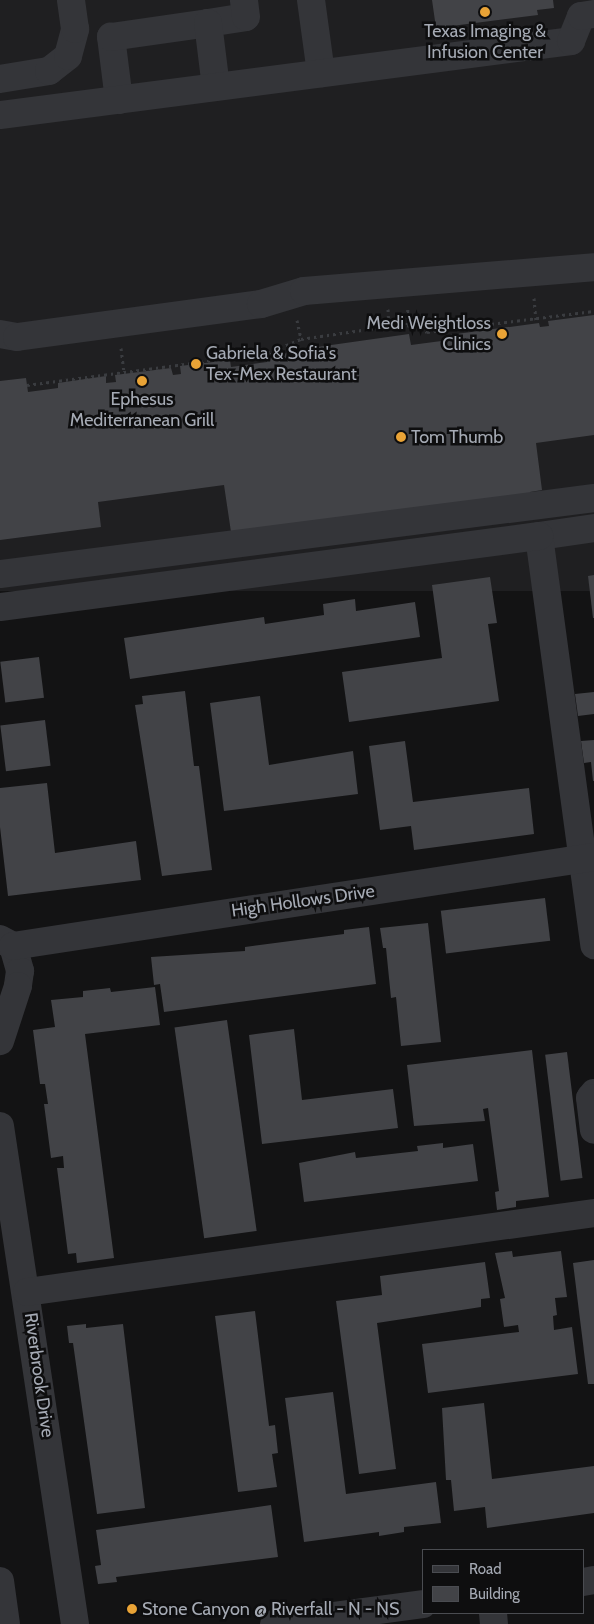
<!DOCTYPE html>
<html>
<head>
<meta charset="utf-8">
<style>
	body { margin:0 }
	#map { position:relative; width:594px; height:1624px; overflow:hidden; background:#131314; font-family:Cabin,sans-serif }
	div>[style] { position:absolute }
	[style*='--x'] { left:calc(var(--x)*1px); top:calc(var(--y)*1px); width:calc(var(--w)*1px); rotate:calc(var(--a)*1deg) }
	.built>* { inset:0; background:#1f1f21; transform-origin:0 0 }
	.building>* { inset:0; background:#424347; transform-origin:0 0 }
	.path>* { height:3px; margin-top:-1.5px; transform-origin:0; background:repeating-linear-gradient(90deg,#3a3c40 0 2.5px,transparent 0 6.5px) }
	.minor>* { height:28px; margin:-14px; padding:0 14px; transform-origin:14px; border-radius:14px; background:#343539 }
	.dots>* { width:14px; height:14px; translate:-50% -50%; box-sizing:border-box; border:2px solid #0e0e0f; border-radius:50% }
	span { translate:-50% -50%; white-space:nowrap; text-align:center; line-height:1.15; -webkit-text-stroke:5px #0e0e0f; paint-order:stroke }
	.poi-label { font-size:18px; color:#a5aab4 }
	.right { translate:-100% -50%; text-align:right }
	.left { translate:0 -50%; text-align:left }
	.street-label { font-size:18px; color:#a5aab4 }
	.legend { position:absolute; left:422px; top:1549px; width:162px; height:65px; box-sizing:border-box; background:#0e0e0f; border:1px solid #4a4c51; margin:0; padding:6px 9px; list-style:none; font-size:15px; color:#a5aab4 }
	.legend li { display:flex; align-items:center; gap:10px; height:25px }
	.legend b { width:25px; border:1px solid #4a4c51 }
</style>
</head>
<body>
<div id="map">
	<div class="built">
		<div style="left:0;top:0;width:594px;height:591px"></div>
	</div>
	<div class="building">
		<div style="clip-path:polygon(432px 0,553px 0,554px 8px,537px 10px,538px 15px,436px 28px)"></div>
		<div style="clip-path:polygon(594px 315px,594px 435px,536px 443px,542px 490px,530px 492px,531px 496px,231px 532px,224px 485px,98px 502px,101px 527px,0 540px,0 381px,26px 378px,28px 392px,58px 388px,58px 383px,106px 376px,106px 383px,116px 382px,115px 375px,171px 368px,173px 375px,181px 374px,180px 366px,230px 360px,231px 367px,267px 362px,266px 356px,303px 351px,303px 349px,409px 334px,411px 345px,449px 340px,449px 335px,539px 323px,540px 327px,549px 326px,548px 321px)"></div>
		<div style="clip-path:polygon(594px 575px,594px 618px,593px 618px,588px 576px)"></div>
		<div style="clip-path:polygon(490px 577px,497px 623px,488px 624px,499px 701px,349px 722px,342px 672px,442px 658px,432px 585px)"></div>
		<div style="clip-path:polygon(355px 599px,356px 611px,415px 602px,420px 637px,130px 679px,124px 638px,264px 617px,265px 624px,324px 615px,323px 604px)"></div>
		<div style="left:39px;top:657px;width:41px;height:39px;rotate:83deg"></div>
		<div style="clip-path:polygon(185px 691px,194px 766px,199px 766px,212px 870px,162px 876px,135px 705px,143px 704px,142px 696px)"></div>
		<div style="clip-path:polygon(594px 692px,594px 714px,578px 716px,575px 694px)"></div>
		<div style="clip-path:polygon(260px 696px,269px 765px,353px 751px,358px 794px,224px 811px,210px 703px)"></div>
		<div style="left:45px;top:720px;width:46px;height:45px;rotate:83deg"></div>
		<div style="clip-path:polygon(594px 740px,594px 781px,593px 781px,591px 762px,584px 763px,581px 741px)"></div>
		<div style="clip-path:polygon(405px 741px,413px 802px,529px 788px,534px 834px,414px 850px,411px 826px,380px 830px,369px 746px)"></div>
		<div style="clip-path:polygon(47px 783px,55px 853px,136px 841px,141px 880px,8px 896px,0 827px,0 788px)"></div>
		<div style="left:545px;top:898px;width:43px;height:105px;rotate:83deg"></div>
		<div style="clip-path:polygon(428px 923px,441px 1042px,401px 1046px,396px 997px,391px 998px,386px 948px,383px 948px,380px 928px)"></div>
		<div style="clip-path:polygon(369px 927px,376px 984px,164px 1012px,160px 984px,154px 985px,151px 957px,245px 951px,245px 947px,344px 934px,344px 930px)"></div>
		<div style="clip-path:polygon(155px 987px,160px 1025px,85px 1034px,114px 1258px,77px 1263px,76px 1253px,68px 1254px,57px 1168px,64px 1168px,63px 1156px,51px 1158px,44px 1104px,48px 1104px,45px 1084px,40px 1084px,33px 1030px,55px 1027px,51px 1000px,83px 997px,83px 991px,110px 988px,111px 992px)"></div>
		<div style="left:227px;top:1020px;width:213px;height:53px;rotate:82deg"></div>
		<div style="clip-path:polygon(294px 1029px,302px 1100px,393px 1089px,398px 1128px,262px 1144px,249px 1035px)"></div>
		<div style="clip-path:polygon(532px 1050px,549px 1197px,516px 1201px,516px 1207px,497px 1210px,495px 1192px,499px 1191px,488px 1108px,483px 1109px,485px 1121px,414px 1126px,407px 1065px)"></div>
		<div style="left:567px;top:1052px;width:127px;height:22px;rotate:83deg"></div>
		<div style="clip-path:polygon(443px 1143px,443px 1148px,473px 1144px,478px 1181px,304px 1202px,299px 1163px,355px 1152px,356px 1158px,418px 1151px,417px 1146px)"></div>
		<div style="clip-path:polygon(512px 1251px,513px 1257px,561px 1251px,567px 1297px,555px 1298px,557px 1315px,553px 1316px,554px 1330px,572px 1327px,578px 1374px,428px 1393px,422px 1344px,519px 1332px,518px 1325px,504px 1327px,500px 1299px,505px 1298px,495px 1253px)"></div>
		<div style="clip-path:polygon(594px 1260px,594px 1384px,588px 1384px,573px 1263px)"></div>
		<div style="clip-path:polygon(485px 1262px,490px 1298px,481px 1299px,481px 1307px,377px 1323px,396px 1469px,359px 1474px,336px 1301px,382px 1295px,380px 1276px)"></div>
		<div style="clip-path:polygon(255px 1311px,269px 1426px,275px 1425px,278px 1453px,272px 1454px,277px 1487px,238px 1492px,215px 1316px)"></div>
		<div style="clip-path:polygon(86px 1324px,86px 1328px,123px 1324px,145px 1508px,97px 1514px,73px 1343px,69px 1343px,67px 1326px)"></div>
		<div style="clip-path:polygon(333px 1392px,346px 1494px,436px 1482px,441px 1523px,404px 1527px,404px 1532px,379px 1536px,379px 1532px,304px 1542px,285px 1398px)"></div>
		<div style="clip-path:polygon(484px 1403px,492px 1479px,594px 1466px,594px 1513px,487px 1528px,485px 1507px,454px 1511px,451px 1480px,446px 1480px,442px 1408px)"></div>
		<div style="clip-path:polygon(271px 1505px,278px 1557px,116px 1577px,117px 1582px,98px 1584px,95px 1566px,101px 1565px,96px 1530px)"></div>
	</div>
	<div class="path">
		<div style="--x:534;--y:298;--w:22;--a:85"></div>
		<div style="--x:388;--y:309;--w:17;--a:87"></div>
		<div style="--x:297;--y:320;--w:19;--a:78"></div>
		<div style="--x:407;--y:325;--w:17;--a:-87"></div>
		<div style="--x:121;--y:348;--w:24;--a:83"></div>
		<div style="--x:27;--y:385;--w:243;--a:-7.6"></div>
		<div style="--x:268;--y:353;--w:36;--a:-23"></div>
		<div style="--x:301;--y:339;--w:89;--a:-8.4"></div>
		<div style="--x:389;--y:326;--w:18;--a:-3"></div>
		<div style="--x:407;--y:325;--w:21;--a:19"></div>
		<div style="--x:427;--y:332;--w:168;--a:-7.2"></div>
	</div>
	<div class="minor">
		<div style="--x:311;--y:0;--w:74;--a:82.2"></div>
		<div style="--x:208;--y:23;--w:38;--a:-9"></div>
		<div style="--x:246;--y:17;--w:17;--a:-97"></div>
		<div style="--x:0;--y:79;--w:50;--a:-9.3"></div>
		<div style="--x:49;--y:71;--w:24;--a:-38"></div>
		<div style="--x:68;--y:56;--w:28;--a:-75"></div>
		<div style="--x:75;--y:29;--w:29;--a:-98"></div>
		<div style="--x:119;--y:100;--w:64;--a:-97.2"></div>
		<div style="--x:111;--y:37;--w:98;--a:-8.2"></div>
		<div style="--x:208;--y:23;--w:64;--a:82.9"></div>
		<div style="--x:0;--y:115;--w:576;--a:-7.38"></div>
		<div style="--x:571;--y:41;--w:27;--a:-68"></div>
		<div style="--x:581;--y:16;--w:13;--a:-9"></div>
		<div style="--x:0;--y:334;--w:17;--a:10"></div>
		<div style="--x:17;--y:337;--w:246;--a:-7.7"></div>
		<div style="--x:261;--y:304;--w:45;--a:-16.8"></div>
		<div style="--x:304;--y:291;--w:291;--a:-4.7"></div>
		<div style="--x:594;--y:528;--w:56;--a:171.7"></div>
		<div style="--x:539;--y:536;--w:413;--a:82.3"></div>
		<div style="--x:0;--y:574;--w:599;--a:-7.29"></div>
		<div style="--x:0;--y:607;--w:544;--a:-7.5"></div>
		<div style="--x:0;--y:939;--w:15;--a:28"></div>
		<div style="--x:13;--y:946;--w:26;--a:74"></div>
		<div style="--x:20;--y:971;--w:15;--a:98"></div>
		<div style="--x:18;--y:986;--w:58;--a:108.1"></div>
		<div style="--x:13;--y:946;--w:588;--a:-8.71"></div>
		<div style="--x:594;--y:1093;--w:6;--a:129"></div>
		<div style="--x:590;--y:1098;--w:32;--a:83"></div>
		<div style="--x:0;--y:1126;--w:504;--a:81.44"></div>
		<div style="--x:27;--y:1292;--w:572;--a:-7.93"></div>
		<div style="--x:0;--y:1581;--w:43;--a:82.1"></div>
		<div style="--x:583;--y:1582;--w:11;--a:-10"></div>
		<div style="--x:493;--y:1613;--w:11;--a:85"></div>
		<div style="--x:274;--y:1624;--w:150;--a:-7.6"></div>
	</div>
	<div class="dots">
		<div style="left:485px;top:12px;background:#e9a336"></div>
		<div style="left:502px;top:334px;background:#e9a336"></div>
		<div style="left:196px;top:364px;background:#e9a336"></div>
		<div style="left:142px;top:381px;background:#e9a336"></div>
		<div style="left:401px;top:437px;background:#e9a336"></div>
		<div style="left:132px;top:1609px;background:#e9a336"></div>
	</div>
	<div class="poi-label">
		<span style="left:485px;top:42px">Texas Imaging &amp;<br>Infusion Center</span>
		<span class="right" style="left:491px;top:334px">Medi Weightloss<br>Clinics</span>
		<span class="left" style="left:206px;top:364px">Gabriela &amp; Sofia's<br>Tex-Mex Restaurant</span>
		<span style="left:142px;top:410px">Ephesus<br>Mediterranean Grill</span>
		<span class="left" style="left:411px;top:437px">Tom Thumb</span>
		<span class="left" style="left:142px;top:1609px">Stone Canyon @ Riverfall - N - NS</span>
	</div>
	<div class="street-label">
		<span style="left:303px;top:901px;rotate:-8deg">High Hollows Drive</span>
		<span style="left:39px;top:1375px;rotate:82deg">Riverbrook Drive</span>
	</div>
	<ul class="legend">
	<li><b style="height:6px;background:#343539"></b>Road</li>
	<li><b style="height:14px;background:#424347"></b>Building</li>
	</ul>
</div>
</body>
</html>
